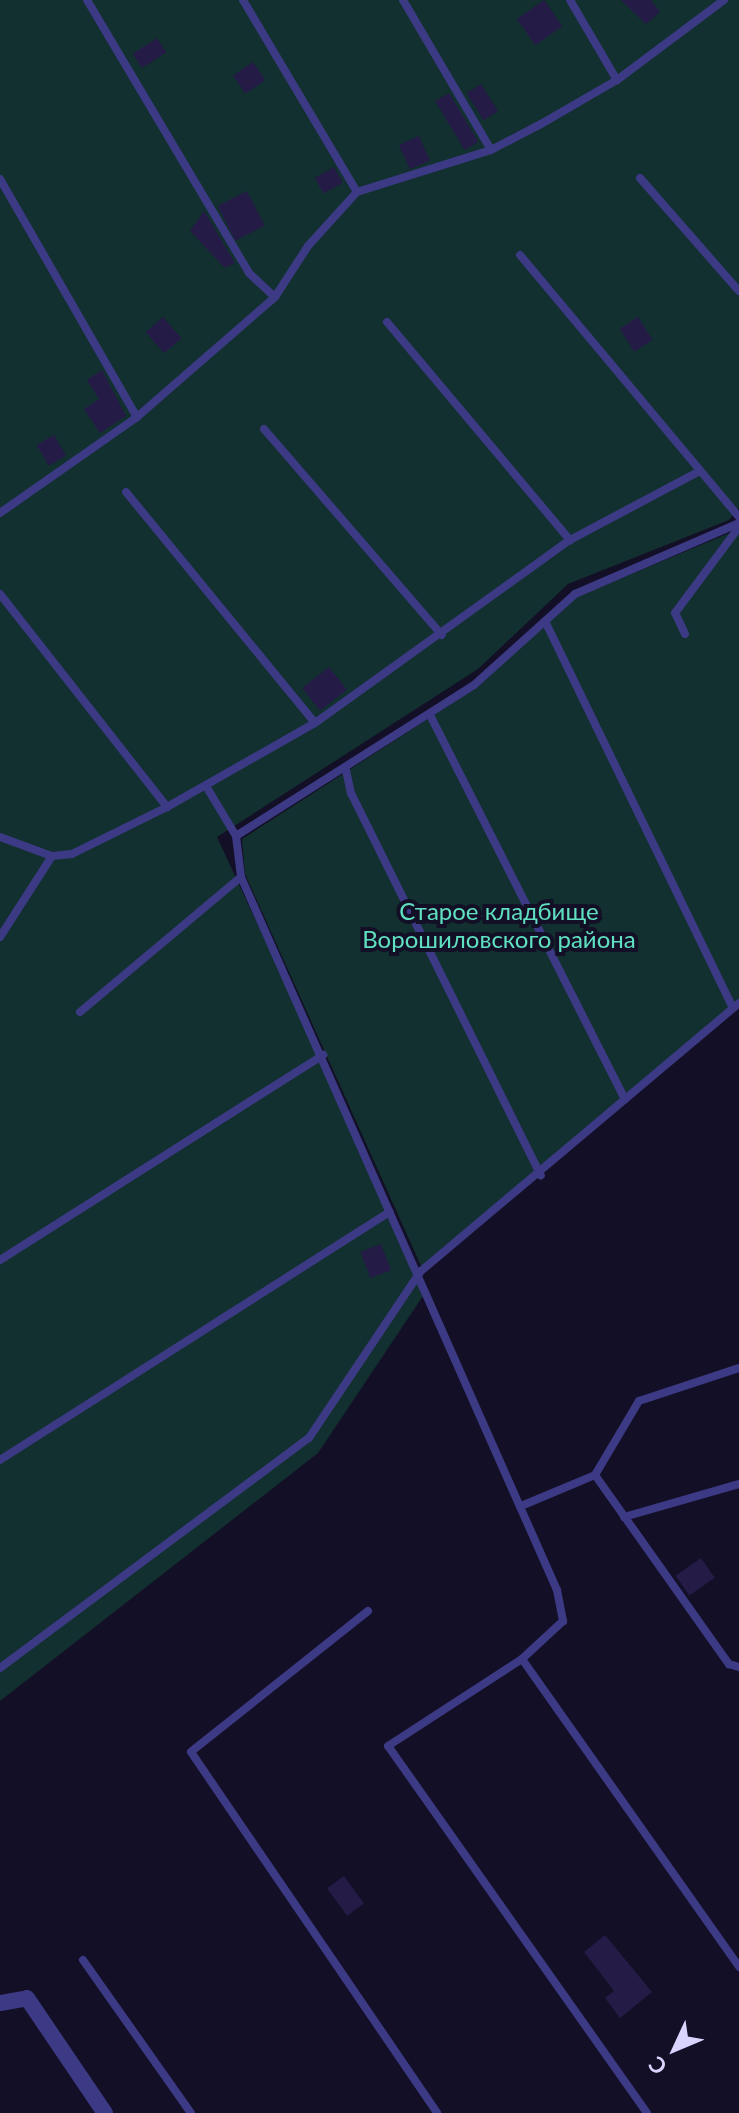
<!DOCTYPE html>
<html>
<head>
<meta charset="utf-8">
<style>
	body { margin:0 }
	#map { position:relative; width:739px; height:2113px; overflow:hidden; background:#130f26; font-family:Lato,sans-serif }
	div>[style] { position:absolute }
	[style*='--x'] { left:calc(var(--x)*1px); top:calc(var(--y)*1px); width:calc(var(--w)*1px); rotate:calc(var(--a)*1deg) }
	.green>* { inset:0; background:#12302f }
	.building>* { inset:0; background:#241b47; transform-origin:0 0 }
	.service>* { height:8px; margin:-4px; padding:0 4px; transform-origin:4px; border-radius:4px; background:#3d3a85 }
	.minor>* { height:16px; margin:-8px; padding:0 8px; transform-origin:8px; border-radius:8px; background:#3d3a85 }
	span { translate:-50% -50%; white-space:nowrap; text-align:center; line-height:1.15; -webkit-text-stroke:8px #130f26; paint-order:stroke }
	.park-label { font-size:24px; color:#5fe0c0 }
	.north { position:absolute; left:635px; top:2009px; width:80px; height:80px; -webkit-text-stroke:6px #130f26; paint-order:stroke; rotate:226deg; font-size:22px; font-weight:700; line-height:32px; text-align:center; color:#d9d4ff }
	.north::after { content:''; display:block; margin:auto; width:28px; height:36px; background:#d9d4ff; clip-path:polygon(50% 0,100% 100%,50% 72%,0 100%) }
</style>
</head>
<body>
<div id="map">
	<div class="green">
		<div style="clip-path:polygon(0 0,739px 0,739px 508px,729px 520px,568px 584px,478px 669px,217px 837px,427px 1290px,318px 1453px,0 1701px)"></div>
		<div style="clip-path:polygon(739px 529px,739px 999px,422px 1268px,245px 874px,242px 839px,479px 686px,574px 598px)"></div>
	</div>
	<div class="building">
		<div style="left:544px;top:0;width:32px;height:33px;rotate:55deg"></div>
		<div style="clip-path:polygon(621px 0,651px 0,660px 12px,646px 24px)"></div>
		<div style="left:157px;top:38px;width:17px;height:29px;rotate:57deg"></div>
		<div style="left:253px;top:62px;width:22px;height:24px;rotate:56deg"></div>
		<div style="left:481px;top:84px;width:32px;height:17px;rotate:58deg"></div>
		<div style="left:449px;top:93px;width:57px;height:16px;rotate:59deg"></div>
		<div style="left:419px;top:136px;width:27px;height:22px;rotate:66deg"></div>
		<div style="left:334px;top:167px;width:18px;height:22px;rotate:61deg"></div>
		<div style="left:247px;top:191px;width:39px;height:33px;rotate:63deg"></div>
		<div style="clip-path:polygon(204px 211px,235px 263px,225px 268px,190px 231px)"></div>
		<div style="left:163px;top:317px;width:28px;height:23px;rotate:49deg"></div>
		<div style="left:638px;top:317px;width:27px;height:22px;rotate:57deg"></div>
		<div style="clip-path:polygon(102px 370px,126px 416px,100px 433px,84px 409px,99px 399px,87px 380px)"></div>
		<div style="left:54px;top:435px;width:24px;height:20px;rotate:60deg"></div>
		<div style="left:329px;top:667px;width:29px;height:34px;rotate:52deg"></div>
		<div style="left:381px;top:1244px;width:28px;height:22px;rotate:69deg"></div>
		<div style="left:701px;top:1558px;width:24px;height:31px;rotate:55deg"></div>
		<div style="left:344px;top:1876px;width:34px;height:21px;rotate:54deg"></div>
		<div style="clip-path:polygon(605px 1935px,652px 1992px,620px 2018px,605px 1998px,614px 1991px,584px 1952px)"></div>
	</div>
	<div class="service">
		<div style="--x:87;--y:0;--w:317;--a:59.3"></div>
		<div style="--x:249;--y:273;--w:35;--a:43"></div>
		<div style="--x:243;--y:0;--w:223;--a:59.3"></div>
		<div style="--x:403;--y:0;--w:174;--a:59.6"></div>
		<div style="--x:570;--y:0;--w:93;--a:59.6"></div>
		<div style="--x:640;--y:178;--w:150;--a:48.8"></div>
		<div style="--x:0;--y:179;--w:275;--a:60.1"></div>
		<div style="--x:520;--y:255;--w:341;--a:50.1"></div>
		<div style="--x:387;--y:322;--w:285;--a:50"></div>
		<div style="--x:264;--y:429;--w:272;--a:49.2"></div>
		<div style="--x:126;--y:492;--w:298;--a:50.7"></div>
		<div style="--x:0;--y:513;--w:167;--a:-35"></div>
		<div style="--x:137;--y:417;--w:183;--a:-41"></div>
		<div style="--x:275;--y:297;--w:61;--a:-57.1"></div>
		<div style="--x:308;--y:246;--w:73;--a:-47.8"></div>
		<div style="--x:357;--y:192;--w:140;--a:-17.4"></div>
		<div style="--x:491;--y:150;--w:56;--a:-27.5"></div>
		<div style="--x:541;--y:124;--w:88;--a:-30.1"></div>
		<div style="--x:617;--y:80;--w:134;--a:-36.8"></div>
		<div style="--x:0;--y:594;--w:271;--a:51.9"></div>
		<div style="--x:545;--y:621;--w:430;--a:64.1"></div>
		<div style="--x:685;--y:634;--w:23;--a:-115"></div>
		<div style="--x:675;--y:613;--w:107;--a:-53.3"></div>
		<div style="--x:430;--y:715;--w:431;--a:63.1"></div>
		<div style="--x:346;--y:770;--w:24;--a:78"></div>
		<div style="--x:351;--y:793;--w:427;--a:63.6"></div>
		<div style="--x:206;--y:786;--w:58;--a:59"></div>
		<div style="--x:236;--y:836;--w:41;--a:83"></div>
		<div style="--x:241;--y:877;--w:780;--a:66.1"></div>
		<div style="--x:557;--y:1590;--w:32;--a:79"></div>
		<div style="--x:563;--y:1621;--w:56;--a:137.2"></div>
		<div style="--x:236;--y:836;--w:282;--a:-32.4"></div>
		<div style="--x:474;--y:685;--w:136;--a:-42"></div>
		<div style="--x:575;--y:594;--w:179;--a:-23.4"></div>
		<div style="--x:0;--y:837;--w:55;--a:20.1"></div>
		<div style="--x:52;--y:856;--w:20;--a:-6"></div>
		<div style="--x:72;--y:854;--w:106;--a:-26.3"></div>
		<div style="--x:167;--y:807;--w:170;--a:-29.6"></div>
		<div style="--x:315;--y:723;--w:314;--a:-35.7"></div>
		<div style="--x:570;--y:540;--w:147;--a:-28"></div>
		<div style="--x:0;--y:937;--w:96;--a:-57.3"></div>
		<div style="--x:80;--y:1012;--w:210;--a:-40"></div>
		<div style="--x:0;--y:1260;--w:383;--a:-32.4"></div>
		<div style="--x:0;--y:1460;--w:462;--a:-32.5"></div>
		<div style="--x:595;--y:1475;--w:86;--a:-59.3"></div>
		<div style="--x:639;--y:1401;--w:105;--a:-18.3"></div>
		<div style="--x:521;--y:1506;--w:80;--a:-22.7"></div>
		<div style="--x:595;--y:1475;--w:232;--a:54.7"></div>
		<div style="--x:729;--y:1664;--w:10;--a:17"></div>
		<div style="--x:624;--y:1517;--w:120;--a:-16"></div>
		<div style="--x:368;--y:1611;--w:226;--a:141.5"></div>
		<div style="--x:191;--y:1752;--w:437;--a:55.7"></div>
		<div style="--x:0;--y:1668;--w:385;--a:-36.7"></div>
		<div style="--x:309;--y:1438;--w:201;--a:-56.2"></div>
		<div style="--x:421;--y:1271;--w:416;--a:-40.1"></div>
		<div style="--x:83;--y:1960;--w:187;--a:54.8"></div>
		<div style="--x:647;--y:2113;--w:449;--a:-125.2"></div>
		<div style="--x:388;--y:1746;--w:160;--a:-33"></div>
		<div style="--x:522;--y:1659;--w:377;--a:54.8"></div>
	</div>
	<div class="minor">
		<div style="--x:0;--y:2003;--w:27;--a:-10"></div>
		<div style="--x:27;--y:1998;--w:139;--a:55.9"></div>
	</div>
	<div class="park-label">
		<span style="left:499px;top:925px">Старое кладбище<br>Ворошиловского района</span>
	</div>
	<div class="north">С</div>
</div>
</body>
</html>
